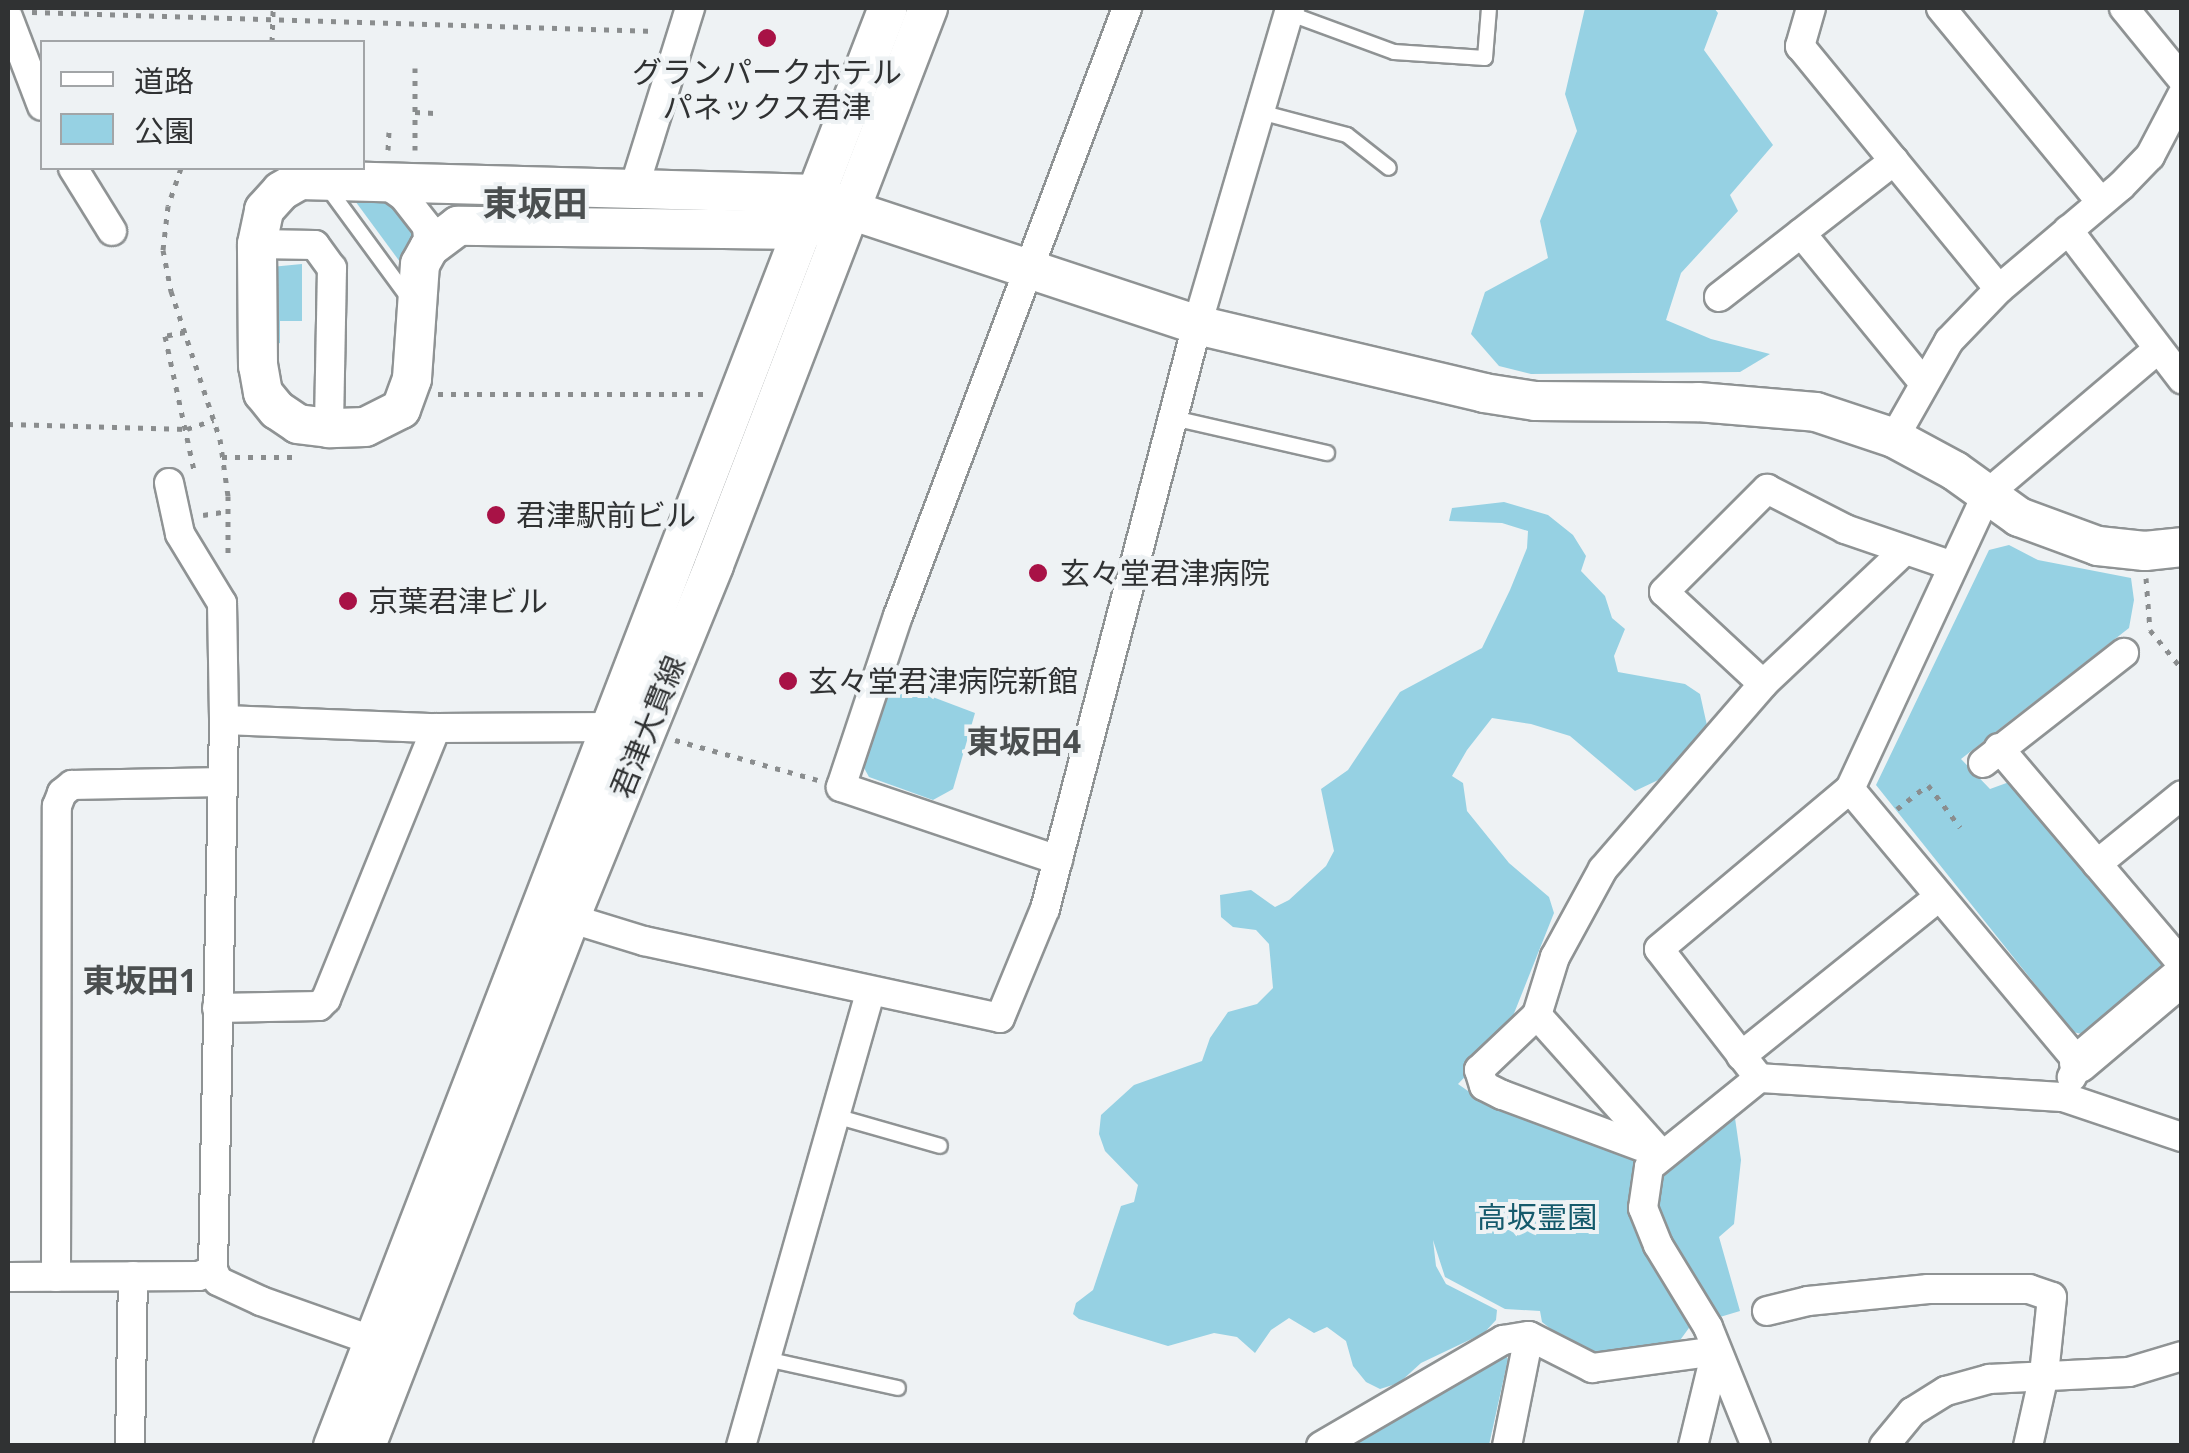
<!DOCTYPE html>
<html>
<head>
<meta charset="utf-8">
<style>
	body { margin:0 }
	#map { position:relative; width:2189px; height:1453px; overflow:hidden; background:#eef2f4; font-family:"Open Sans","Noto Sans JP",sans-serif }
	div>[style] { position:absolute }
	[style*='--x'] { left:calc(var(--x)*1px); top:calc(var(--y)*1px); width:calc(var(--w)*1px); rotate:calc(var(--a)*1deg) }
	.green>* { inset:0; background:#96d1e3 }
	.path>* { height:5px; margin-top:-2.5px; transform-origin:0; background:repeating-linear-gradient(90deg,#8a8d8e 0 5px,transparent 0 13px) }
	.roads { filter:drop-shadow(2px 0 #8f9394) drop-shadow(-2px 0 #8f9394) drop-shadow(0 2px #8f9394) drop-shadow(0 -2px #8f9394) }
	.lane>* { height:14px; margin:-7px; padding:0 7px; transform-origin:7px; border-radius:7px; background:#fff }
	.street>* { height:28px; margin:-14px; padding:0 14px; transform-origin:14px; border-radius:14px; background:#fff }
	.secondary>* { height:38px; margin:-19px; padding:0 19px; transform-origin:19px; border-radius:19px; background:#fff }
	.dots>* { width:28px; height:28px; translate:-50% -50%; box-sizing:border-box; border:5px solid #eef2f4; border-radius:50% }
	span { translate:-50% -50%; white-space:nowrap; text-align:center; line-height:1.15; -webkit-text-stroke:8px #eef2f4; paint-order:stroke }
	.poi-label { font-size:30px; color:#303233 }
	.left { translate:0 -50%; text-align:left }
	.street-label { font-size:30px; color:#303233 }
	.park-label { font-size:30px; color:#155a6c }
	.neighbourhood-label { font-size:32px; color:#4b4f50; font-weight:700 }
	.quarter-label { font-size:35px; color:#4b4f50; font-weight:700 }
	.frame { position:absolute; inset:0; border:10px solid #303233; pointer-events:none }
	.legend { position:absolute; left:40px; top:40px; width:325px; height:130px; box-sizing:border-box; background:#eef2f4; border:2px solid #a2a5a7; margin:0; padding:12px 18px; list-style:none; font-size:30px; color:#303233 }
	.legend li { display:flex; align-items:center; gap:20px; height:50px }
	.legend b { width:50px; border:2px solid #a2a5a7 }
</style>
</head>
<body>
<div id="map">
	<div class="green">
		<div style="clip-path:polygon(1585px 8px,1714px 8px,1718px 13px,1704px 50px,1773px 145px,1730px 195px,1738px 211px,1681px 273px,1666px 320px,1711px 339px,1770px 354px,1740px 372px,1531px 374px,1499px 366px,1471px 334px,1485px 292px,1548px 258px,1540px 221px,1577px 131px,1565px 94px)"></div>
		<div style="clip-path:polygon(347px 190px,388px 198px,408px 221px,413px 235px,403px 266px)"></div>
		<div style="clip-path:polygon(302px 264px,302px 321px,280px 321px,280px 343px,270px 346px,271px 267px)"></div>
		<div style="clip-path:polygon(1504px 502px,1548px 515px,1573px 535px,1586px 556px,1581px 571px,1605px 596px,1612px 618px,1625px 629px,1614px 656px,1618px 672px,1685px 684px,1700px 694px,1708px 730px,1673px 773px,1635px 791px,1570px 736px,1531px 724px,1492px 718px,1467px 750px,1452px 776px,1463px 783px,1467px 811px,1509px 863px,1549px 897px,1554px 913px,1513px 1016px,1499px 1041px,1458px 1084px,1478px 1098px,1643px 1157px,1638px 1189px,1694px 1321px,1678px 1343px,1595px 1358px,1582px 1354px,1542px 1322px,1540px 1311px,1505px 1309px,1445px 1277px,1433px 1240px,1436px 1266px,1446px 1284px,1497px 1310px,1496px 1320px,1484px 1333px,1421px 1363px,1399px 1383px,1380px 1389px,1366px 1382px,1353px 1366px,1346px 1341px,1327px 1327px,1314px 1333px,1289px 1318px,1271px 1330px,1255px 1353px,1237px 1337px,1214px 1333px,1168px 1346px,1079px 1319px,1073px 1314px,1076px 1303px,1093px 1290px,1121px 1206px,1134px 1202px,1138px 1185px,1105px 1151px,1099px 1134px,1101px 1115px,1134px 1085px,1202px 1061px,1210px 1038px,1228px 1012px,1257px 1004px,1273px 988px,1269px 944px,1256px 930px,1233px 927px,1221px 917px,1220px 895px,1251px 890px,1275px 907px,1289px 900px,1326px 866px,1334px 851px,1321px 789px,1348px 770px,1400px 692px,1482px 648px,1510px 590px,1527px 548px,1528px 531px,1502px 523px,1449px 521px,1452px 508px)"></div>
		<div style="clip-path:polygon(2009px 545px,2038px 560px,2131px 578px,2134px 600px,2129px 628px,1961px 759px,1990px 789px,2012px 781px,2162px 960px,2164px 968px,2086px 1035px,2073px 1032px,1876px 785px,1989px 550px)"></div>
		<div style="clip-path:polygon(893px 682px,975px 713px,953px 789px,933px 800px,869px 777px,863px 766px)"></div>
		<div style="clip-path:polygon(1729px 1118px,1735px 1118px,1741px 1160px,1734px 1224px,1719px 1237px,1740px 1311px,1710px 1320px,1675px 1268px,1648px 1192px,1655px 1173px)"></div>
		<div style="clip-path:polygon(1505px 1354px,1508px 1359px,1489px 1445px,1342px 1446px)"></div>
	</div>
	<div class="path">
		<div style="--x:32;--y:12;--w:624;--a:1.74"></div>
		<div style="--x:272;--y:42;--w:34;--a:-88"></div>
		<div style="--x:415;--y:68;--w:82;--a:90"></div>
		<div style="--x:415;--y:112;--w:20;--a:3"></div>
		<div style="--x:388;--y:150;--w:18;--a:-87"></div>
		<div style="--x:181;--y:168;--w:40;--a:108.9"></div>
		<div style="--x:168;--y:206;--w:44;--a:96.5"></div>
		<div style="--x:163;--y:250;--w:42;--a:79"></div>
		<div style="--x:171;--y:291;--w:156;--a:71.7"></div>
		<div style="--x:220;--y:439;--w:58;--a:82"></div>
		<div style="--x:228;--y:496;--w:64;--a:90"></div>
		<div style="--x:185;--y:332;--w:20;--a:169"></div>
		<div style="--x:165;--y:336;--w:142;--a:77.8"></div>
		<div style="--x:438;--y:394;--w:269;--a:0"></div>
		<div style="--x:8;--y:424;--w:179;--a:1.6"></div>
		<div style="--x:187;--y:429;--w:28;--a:-19"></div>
		<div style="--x:222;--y:457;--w:72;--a:0"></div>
		<div style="--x:203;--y:515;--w:24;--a:-9"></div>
		<div style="--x:2146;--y:578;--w:52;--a:85.6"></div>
		<div style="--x:2150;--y:630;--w:50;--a:50.6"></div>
		<div style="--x:675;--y:740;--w:148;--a:15.6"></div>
		<div style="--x:1897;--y:809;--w:39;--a:-38"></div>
		<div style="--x:1928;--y:785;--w:53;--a:52.7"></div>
	</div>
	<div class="roads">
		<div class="lane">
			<div style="--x:1288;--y:13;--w:113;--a:20.2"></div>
			<div style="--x:1394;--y:52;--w:91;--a:3.8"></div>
			<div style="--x:1485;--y:58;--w:50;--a:-85.4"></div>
			<div style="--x:1260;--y:112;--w:90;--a:14.8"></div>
			<div style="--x:1347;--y:135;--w:53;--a:38.2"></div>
			<div style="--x:328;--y:188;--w:139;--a:53.8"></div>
			<div style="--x:1173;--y:418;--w:158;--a:12.8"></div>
			<div style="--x:835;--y:1116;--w:109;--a:15.9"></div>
			<div style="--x:766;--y:1359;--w:135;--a:12.4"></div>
		</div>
		<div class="street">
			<div style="--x:1811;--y:8;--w:40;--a:106"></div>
			<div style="--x:1800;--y:46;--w:314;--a:50.7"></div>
			<div style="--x:1941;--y:8;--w:251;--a:50.5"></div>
			<div style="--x:2124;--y:8;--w:92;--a:50.8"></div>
			<div style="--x:8;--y:17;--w:95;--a:69.1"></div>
			<div style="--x:73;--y:168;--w:74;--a:58.2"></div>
			<div style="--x:380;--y:180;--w:28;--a:35"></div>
			<div style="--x:403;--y:196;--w:39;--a:52"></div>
			<div style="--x:427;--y:227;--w:21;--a:85"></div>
			<div style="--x:634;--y:188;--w:189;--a:-72.7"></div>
			<div style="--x:2068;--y:230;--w:188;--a:52.6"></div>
			<div style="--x:1801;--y:233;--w:193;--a:50.7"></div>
			<div style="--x:257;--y:244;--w:58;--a:1"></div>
			<div style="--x:315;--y:245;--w:29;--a:54"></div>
			<div style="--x:332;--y:268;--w:160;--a:91.1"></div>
			<div style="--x:1719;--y:297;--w:222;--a:-37.9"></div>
			<div style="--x:1894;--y:438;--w:112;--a:-60.4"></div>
			<div style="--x:1949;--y:341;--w:72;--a:-46.1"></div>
			<div style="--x:1999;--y:289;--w:160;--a:-40.2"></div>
			<div style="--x:2121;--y:186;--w:42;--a:-46"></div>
			<div style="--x:2150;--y:156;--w:69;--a:-62.3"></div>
			<div style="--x:169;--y:483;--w:52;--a:77.8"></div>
			<div style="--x:180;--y:534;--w:81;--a:58.7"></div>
			<div style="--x:222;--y:603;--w:117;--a:89"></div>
			<div style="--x:1763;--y:684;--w:135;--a:-137.1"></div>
			<div style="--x:1664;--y:592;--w:146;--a:-45"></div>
			<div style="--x:1767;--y:489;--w:88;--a:27.1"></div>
			<div style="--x:1845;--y:529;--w:114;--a:18.9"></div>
			<div style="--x:1999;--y:748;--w:283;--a:49.7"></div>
			<div style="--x:1983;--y:763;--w:179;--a:-38"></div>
			<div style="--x:1850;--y:789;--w:357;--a:50.1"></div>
			<div style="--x:2079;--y:1063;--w:16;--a:117"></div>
			<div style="--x:1058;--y:860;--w:229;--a:-161.4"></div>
			<div style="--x:841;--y:787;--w:180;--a:-71.6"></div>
			<div style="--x:898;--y:616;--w:650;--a:-69.36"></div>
			<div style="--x:2097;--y:864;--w:109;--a:-39.1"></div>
			<div style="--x:556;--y:914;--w:92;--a:17.1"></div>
			<div style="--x:644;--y:941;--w:364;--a:12.2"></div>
			<div style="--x:1000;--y:1018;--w:118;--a:-67.6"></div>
			<div style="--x:1045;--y:909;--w:603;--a:-75.41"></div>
			<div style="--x:1197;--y:325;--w:330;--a:-73.6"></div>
			<div style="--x:217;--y:1008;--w:102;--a:-1.1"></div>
			<div style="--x:319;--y:1006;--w:10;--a:-45"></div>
			<div style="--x:326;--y:999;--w:292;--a:-67.9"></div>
			<div style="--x:1537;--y:1015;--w:180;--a:48.2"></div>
			<div style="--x:1741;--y:1056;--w:254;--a:-38.8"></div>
			<div style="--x:1759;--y:1078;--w:163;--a:-127.8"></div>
			<div style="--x:1659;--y:949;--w:249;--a:-40"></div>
			<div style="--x:1850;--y:789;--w:325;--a:-65.1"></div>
			<div style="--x:1987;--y:494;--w:223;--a:-40.3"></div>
			<div style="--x:1661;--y:1154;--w:170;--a:-159.6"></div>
			<div style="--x:1502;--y:1095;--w:20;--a:-153"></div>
			<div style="--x:1484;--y:1086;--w:17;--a:-107"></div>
			<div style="--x:1479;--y:1070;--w:80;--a:-43.5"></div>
			<div style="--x:1537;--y:1015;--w:61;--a:-72.8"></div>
			<div style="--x:1555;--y:957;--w:100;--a:-61.4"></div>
			<div style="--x:1603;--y:869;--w:245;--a:-49.1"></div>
			<div style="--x:1763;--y:684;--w:195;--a:-43.3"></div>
			<div style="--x:8;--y:1277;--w:191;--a:-0.3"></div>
			<div style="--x:199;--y:1276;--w:15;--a:-23"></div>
			<div style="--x:56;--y:1277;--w:471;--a:-89.9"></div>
			<div style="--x:57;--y:806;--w:14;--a:-69"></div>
			<div style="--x:62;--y:793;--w:13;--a:-39"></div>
			<div style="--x:72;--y:785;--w:150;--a:-1.1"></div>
			<div style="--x:1767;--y:1311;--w:42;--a:-13.7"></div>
			<div style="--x:1808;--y:1301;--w:121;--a:-5.7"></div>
			<div style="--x:1928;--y:1289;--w:101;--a:0"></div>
			<div style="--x:2029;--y:1289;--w:24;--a:19"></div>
			<div style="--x:2052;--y:1297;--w:78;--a:95.9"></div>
			<div style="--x:2044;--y:1375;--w:73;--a:102.7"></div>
			<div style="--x:371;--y:1340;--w:117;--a:-160.5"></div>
			<div style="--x:261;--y:1301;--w:47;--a:-155.1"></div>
			<div style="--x:218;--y:1281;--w:12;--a:-114"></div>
			<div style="--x:213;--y:1270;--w:550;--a:-88.85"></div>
			<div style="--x:224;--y:720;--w:212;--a:2.2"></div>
			<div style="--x:436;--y:728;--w:177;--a:-0.3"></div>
			<div style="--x:130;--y:1446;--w:170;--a:-89"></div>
			<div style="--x:741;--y:1446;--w:473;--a:-74.1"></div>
			<div style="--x:1321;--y:1446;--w:211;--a:-30.2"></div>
			<div style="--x:1503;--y:1340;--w:26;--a:-9"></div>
			<div style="--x:1529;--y:1336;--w:71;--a:26.9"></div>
			<div style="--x:1592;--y:1368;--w:125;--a:-7.8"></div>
			<div style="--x:1716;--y:1351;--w:98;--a:103.6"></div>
			<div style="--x:1507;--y:1446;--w:112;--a:-78.7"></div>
			<div style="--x:1756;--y:1446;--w:128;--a:-112"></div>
			<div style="--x:1708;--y:1327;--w:96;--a:-121.4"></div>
			<div style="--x:1658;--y:1245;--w:40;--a:-112"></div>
			<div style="--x:1643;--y:1208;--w:41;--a:-81.7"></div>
			<div style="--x:1649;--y:1167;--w:141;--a:-39"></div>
			<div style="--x:1759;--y:1078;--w:305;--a:3.6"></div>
			<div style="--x:2063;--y:1097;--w:126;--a:18.6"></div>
			<div style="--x:1884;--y:1446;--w:44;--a:-50.5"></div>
			<div style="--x:1912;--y:1412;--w:40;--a:-32"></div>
			<div style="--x:1946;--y:1391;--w:45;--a:-15.6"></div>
			<div style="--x:1989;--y:1379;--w:140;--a:-2.9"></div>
			<div style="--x:2129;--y:1372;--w:55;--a:-16.8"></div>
		</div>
		<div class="secondary">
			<div style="--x:847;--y:209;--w:47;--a:153.4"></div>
			<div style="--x:805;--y:230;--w:347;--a:-179.3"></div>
			<div style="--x:458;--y:226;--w:36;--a:143"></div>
			<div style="--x:429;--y:248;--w:18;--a:119"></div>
			<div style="--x:420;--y:264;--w:115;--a:94"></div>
			<div style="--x:412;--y:379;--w:32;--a:110"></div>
			<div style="--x:401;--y:409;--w:40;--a:153.4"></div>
			<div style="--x:365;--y:427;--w:36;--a:178"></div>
			<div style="--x:329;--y:428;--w:31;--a:-173"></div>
			<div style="--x:298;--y:424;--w:25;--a:-146"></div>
			<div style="--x:277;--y:410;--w:22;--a:-129"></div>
			<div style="--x:263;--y:393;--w:27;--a:-100"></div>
			<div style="--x:258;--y:366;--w:122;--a:-90.5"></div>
			<div style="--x:257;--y:244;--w:35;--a:-78"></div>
			<div style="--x:264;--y:210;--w:25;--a:-48"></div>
			<div style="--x:281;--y:191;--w:22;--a:-30"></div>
			<div style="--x:300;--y:180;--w:517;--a:1.55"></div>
			<div style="--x:817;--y:194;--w:34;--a:27"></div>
			<div style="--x:847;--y:209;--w:369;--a:18.3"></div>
			<div style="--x:1197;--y:325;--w:295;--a:13.3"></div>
			<div style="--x:1484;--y:393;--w:52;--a:8.9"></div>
			<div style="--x:1535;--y:401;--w:163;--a:0.4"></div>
			<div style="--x:1698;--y:402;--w:118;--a:4.8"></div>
			<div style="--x:1816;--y:412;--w:82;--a:18.4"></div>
			<div style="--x:1894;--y:438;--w:69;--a:28.4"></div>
			<div style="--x:1955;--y:471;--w:79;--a:35.7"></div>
			<div style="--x:2019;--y:517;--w:84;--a:20.2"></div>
			<div style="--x:2098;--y:546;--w:47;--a:6.1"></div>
			<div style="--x:2145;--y:551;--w:37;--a:-6"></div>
			<div style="--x:2079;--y:1063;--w:135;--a:-40.2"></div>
			<div style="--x:333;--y:1446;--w:1541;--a:-68.9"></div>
			<div style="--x:366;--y:1446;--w:579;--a:-68.84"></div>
			<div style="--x:575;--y:906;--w:368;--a:-67.8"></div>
			<div style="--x:714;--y:565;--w:597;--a:-68.98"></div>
		</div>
	</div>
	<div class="dots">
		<div style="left:767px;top:38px;background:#a81246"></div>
		<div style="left:496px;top:515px;background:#a81246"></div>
		<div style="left:1038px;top:573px;background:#a81246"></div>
		<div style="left:348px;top:601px;background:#a81246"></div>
		<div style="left:788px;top:681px;background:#a81246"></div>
	</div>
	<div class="poi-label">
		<span style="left:767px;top:89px">グランパークホテル<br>パネックス君津</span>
		<span class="left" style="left:516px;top:515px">君津駅前ビル</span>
		<span class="left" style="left:1060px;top:573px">玄々堂君津病院</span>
		<span class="left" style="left:368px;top:601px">京葉君津ビル</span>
		<span class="left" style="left:808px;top:681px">玄々堂君津病院新館</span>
	</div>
	<div class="street-label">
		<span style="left:648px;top:727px;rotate:-68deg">君津大貫線</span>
	</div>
	<div class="park-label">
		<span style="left:1537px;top:1217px">高坂霊園</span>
	</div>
	<div class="neighbourhood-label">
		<span style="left:1024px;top:741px">東坂田4</span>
		<span style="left:140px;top:980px">東坂田1</span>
	</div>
	<div class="quarter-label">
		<span style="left:535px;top:203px">東坂田</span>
	</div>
	<div class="frame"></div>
	<ul class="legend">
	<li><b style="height:12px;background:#fff"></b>道路</li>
	<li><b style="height:28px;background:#96d1e3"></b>公園</li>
	</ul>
</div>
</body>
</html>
